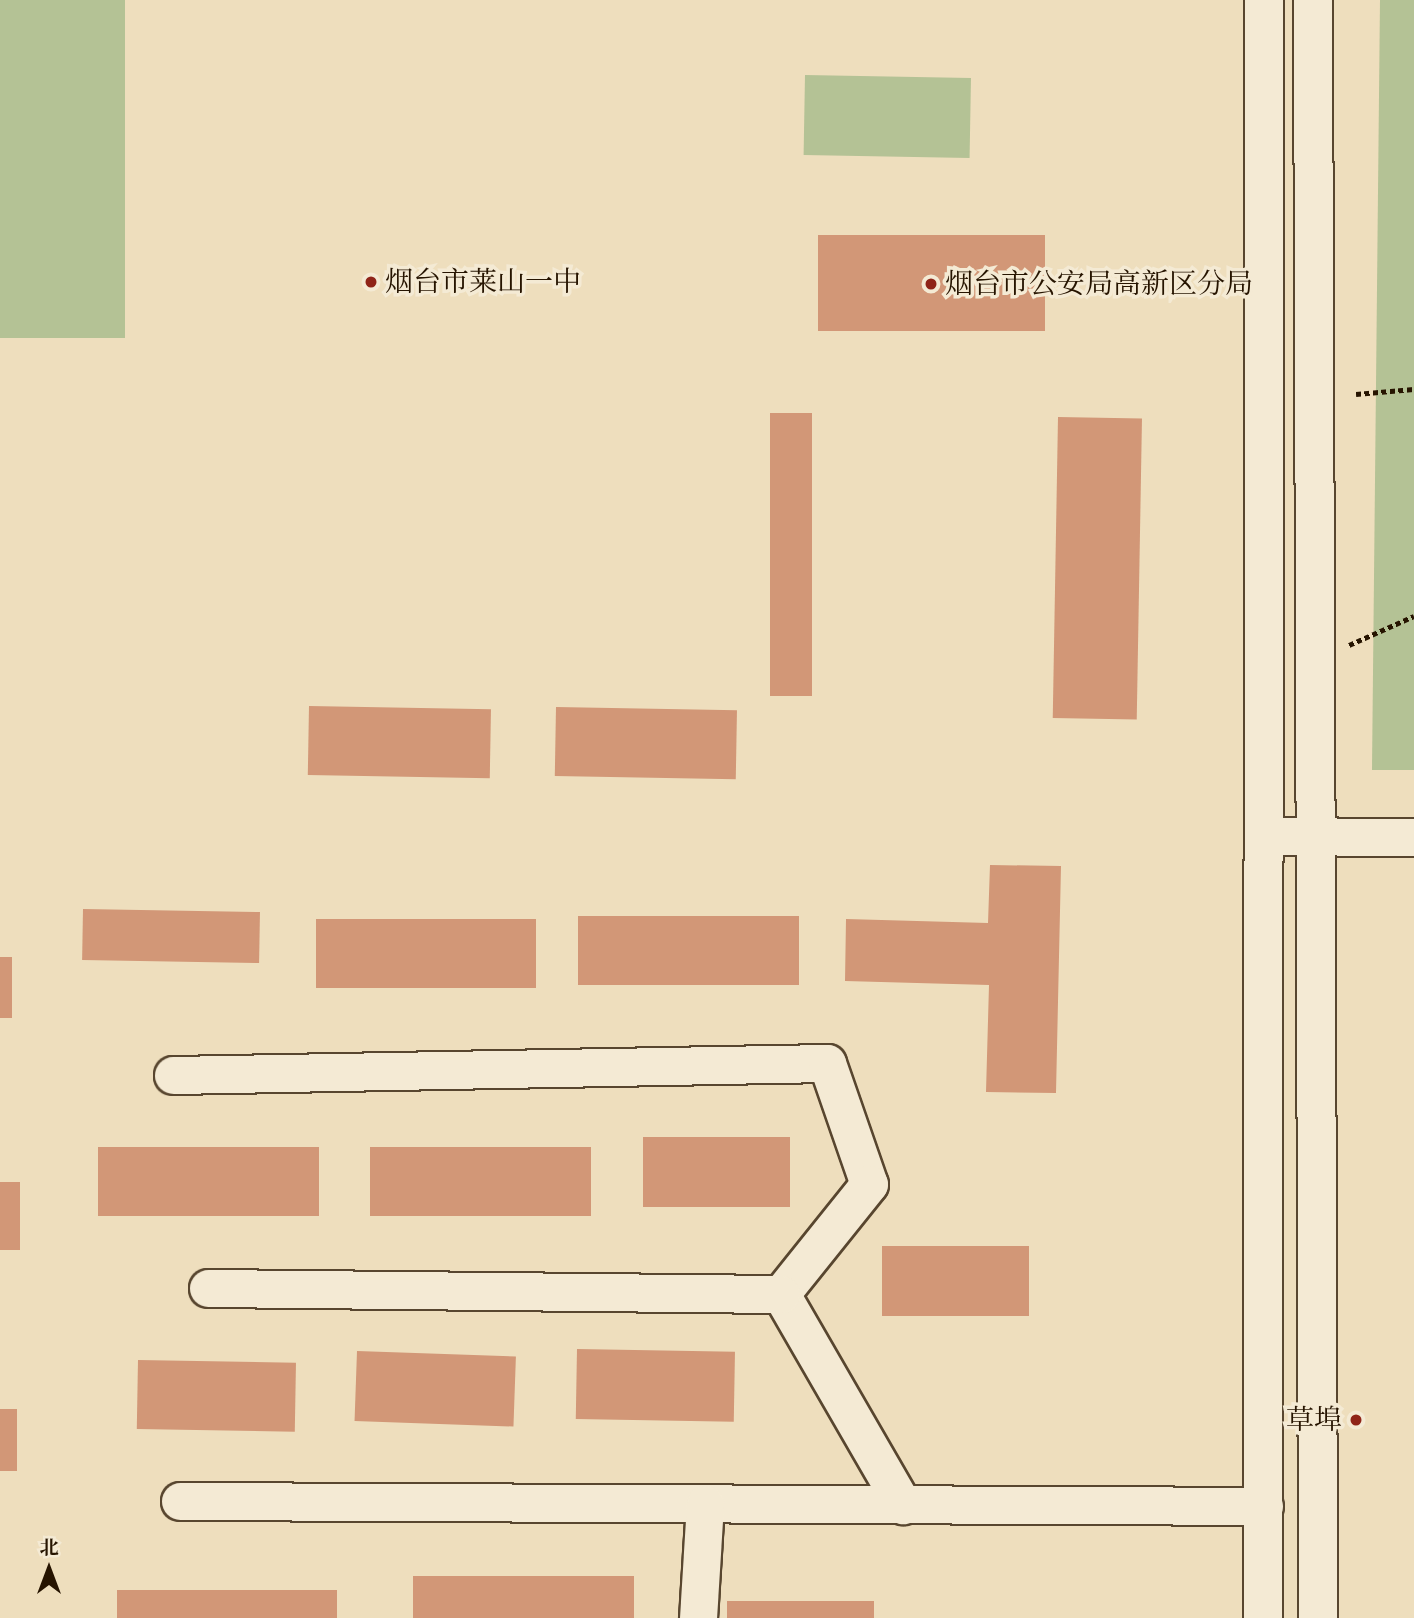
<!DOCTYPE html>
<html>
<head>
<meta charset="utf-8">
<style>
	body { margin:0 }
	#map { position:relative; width:1414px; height:1618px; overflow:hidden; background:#eedebd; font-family:Alegreya,"Noto Serif SC",serif }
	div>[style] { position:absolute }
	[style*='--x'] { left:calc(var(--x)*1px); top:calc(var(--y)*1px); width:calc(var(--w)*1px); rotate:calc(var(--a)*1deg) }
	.green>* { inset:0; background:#b4c295; transform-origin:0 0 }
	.building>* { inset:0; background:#d29777; transform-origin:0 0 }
	.path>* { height:4.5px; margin-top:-2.25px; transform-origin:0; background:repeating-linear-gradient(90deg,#261400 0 5px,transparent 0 8.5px) }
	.roads { filter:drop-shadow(2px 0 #58462f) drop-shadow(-2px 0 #58462f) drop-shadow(0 2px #58462f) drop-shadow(0 -2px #58462f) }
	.minor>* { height:37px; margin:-18.5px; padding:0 18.5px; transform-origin:18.5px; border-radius:18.5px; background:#f4ead4 }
	.tertiary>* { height:38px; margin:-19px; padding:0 19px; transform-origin:19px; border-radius:19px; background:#f4ead4 }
	.dots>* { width:19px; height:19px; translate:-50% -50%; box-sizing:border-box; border:4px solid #f4ead4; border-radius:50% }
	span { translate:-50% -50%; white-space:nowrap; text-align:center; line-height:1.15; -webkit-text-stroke:7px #f4ead4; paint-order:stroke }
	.poi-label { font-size:28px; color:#261400 }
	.left { translate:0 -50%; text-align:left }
	.right { translate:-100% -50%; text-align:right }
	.north { position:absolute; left:14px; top:1534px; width:70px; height:70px; -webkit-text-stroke:5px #f4ead4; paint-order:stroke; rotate:0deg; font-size:19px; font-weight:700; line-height:28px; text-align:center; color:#261400 }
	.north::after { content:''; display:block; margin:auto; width:24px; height:32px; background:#261400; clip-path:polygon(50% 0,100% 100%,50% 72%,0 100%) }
</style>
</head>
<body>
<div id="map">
	<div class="green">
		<div style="left:0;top:0;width:125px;height:338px"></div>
		<div style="clip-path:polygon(1380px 0,1414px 0,1414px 770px,1372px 770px)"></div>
		<div style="left:805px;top:75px;width:166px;height:80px;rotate:1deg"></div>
	</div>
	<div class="building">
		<div style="left:818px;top:235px;width:227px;height:96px"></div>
		<div style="left:770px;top:413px;width:42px;height:283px"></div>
		<div style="left:1058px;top:417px;width:84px;height:301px;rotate:1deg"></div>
		<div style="left:309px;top:706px;width:182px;height:69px;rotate:1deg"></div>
		<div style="left:556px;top:707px;width:181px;height:69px;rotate:1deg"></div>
		<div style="clip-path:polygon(990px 865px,1061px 866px,1056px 1093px,986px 1092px,989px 985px,845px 981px,846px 919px,988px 923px)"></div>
		<div style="left:83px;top:909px;width:177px;height:51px;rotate:1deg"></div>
		<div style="left:578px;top:916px;width:221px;height:69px"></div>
		<div style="left:316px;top:919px;width:220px;height:69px"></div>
		<div style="left:0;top:957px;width:12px;height:61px"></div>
		<div style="left:643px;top:1137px;width:147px;height:70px"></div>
		<div style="left:98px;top:1147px;width:221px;height:69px"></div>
		<div style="left:370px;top:1147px;width:221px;height:69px"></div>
		<div style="left:0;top:1182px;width:20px;height:68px"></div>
		<div style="left:882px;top:1246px;width:147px;height:70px"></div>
		<div style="left:577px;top:1349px;width:158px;height:70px;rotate:1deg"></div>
		<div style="left:357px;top:1351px;width:159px;height:70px;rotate:2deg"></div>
		<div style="left:138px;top:1360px;width:158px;height:69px;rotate:1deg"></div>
		<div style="left:0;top:1409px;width:17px;height:62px"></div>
		<div style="left:413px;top:1576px;width:221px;height:42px"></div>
		<div style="left:117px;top:1590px;width:220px;height:28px"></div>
		<div style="left:727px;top:1601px;width:147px;height:17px"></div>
	</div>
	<div class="path">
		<div style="--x:1356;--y:394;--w:58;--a:-4.9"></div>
		<div style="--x:1349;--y:645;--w:71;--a:-24"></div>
	</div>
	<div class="roads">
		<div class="minor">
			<div style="--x:1264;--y:836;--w:150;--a:0.4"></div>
			<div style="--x:173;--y:1075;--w:654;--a:-1.05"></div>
			<div style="--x:827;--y:1063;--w:128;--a:70.9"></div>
			<div style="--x:869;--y:1184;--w:141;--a:128.7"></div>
			<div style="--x:781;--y:1294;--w:244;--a:60"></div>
			<div style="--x:208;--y:1288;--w:573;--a:0.6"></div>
			<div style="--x:180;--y:1501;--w:1084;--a:0.26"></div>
			<div style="--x:698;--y:1618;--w:114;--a:-86.5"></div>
		</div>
		<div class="tertiary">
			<div style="--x:1313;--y:0;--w:1618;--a:89.82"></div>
			<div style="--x:1263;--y:1618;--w:1618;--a:-89.96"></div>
		</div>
	</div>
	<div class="dots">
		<div style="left:371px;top:282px;background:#8f2418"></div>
		<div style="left:931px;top:284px;background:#8f2418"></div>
		<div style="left:1356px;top:1420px;background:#8f2418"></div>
	</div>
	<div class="poi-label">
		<span class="left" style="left:385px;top:282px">烟台市莱山一中</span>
		<span class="left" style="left:945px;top:284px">烟台市公安局高新区分局</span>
		<span class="right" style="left:1342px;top:1420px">草埠</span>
	</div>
	<div class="north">北</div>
</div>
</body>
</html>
